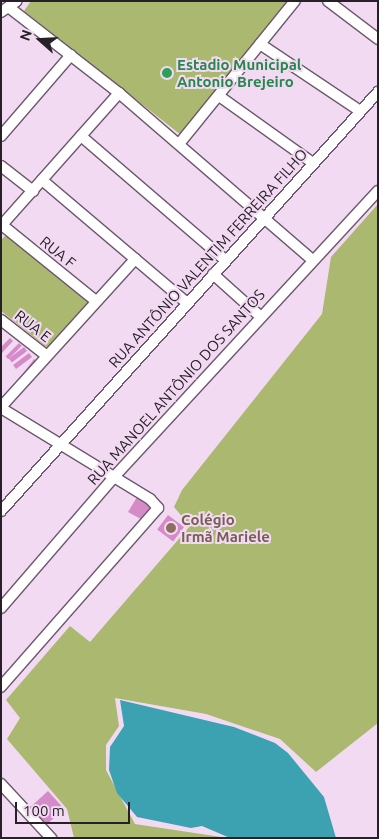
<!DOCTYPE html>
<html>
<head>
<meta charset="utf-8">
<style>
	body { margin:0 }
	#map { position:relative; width:379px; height:839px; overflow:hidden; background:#f2dbf2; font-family:Ubuntu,sans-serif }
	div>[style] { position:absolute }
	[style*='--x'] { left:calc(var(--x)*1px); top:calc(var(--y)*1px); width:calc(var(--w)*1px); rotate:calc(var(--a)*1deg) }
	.green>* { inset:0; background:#aab96f }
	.water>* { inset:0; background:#3ca2b2 }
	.building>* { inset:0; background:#d58bc7; transform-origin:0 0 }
	.roads { filter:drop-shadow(1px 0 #6c586c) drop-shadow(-1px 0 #6c586c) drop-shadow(0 1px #6c586c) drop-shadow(0 -1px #6c586c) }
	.minor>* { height:10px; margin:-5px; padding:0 5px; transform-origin:5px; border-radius:5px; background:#fff }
	.dots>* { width:14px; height:14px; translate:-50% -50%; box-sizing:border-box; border:2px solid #f2dbf2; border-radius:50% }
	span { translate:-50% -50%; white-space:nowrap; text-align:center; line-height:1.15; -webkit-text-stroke:4px #f2dbf2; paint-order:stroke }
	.leisure-label { font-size:15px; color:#27864d; font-weight:700 }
	.left { translate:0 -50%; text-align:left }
	.street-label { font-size:15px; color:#282028 }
	.education-label { font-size:15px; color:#785e54; font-weight:700 }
	.frame { position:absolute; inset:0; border:2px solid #282028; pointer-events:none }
	.north { position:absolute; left:15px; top:15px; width:50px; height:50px; -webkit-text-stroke:4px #f2dbf2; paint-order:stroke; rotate:289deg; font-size:14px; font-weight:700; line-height:20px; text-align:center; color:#282028 }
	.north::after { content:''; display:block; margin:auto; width:18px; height:22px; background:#282028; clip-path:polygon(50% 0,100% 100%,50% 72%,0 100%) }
	.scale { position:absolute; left:15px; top:802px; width:115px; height:22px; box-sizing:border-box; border:2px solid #282028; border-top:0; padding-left:6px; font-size:15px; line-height:18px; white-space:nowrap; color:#282028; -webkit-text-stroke:4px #f2dbf2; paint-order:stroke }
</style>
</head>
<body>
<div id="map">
	<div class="green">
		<div style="clip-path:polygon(31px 1px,289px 1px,181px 135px,24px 11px)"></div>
		<div style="clip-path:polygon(378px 204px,378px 723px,316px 772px,280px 739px,206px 714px,115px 698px,119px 726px,106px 745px,106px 770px,135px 824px,228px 838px,74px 838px,67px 809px,7px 739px,20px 718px,6px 700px,70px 626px,90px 642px,190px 526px,174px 507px,182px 490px,322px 314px,331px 257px)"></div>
		<div style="clip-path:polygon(8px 233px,90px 302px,49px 349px,1px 311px,1px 240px)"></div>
	</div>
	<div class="water">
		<div style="clip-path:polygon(120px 700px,234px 727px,275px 743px,288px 753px,324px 797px,336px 838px,230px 838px,202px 826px,191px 828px,137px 817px,117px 793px,109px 770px,110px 747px,124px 726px)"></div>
	</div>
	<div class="building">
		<div style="clip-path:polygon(10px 338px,13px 341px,1px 354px,1px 347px)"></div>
		<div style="left:19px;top:343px;width:4px;height:19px;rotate:45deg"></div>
		<div style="left:24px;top:347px;width:5px;height:19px;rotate:53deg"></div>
		<div style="left:29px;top:353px;width:5px;height:20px;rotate:53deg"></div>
		<div style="left:34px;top:359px;width:5px;height:19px;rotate:37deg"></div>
		<div style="clip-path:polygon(137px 497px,157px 509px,146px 522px,128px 512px)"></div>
		<div style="left:168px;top:515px;width:20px;height:18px;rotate:37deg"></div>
		<div style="left:48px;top:791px;width:24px;height:23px;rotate:48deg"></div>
	</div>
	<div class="roads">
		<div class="minor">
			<div style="--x:328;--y:1;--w:63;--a:37.2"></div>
			<div style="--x:11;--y:9;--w:137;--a:37.9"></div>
			<div style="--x:119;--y:93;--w:254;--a:40.8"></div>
			<div style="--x:1;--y:12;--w:19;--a:-35"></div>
			<div style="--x:260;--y:44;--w:120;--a:33.8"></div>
			<div style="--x:219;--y:96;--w:115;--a:35.5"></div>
			<div style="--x:1;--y:136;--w:107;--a:-49.2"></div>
			<div style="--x:81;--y:136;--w:190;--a:40.7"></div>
			<div style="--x:179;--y:144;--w:184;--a:-51"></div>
			<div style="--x:1;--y:166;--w:41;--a:38"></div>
			<div style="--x:42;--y:180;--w:190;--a:40.3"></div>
			<div style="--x:2;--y:225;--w:121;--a:39"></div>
			<div style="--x:1;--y:226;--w:178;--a:-48.4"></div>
			<div style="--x:213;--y:274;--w:64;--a:41.9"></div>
			<div style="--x:1;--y:320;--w:58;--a:38"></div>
			<div style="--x:1;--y:407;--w:200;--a:-47.8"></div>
			<div style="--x:1;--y:408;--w:175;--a:31.4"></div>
			<div style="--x:150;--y:499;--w:12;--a:48"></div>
			<div style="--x:158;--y:508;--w:238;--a:131.3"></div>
			<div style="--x:1;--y:511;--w:564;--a:-48.02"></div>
			<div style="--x:1;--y:608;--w:173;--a:-49.2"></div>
			<div style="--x:114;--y:477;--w:389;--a:-47.3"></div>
			<div style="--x:1;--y:784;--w:74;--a:47.2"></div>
		</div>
	</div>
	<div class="dots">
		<div style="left:167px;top:73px;background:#2e9e5b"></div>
		<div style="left:171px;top:528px;background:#8d6e63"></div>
	</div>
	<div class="leisure-label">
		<span class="left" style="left:177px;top:73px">Estadio Municipal<br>Antonio Brejeiro</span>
	</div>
	<div class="street-label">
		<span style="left:58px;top:252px;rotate:39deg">RUA F</span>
		<span style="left:208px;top:258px;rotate:-48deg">RUA ANTÔNIO VALENTIM FERREIRA FILHO</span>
		<span style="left:33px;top:326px;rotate:38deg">RUA E</span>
		<span style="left:176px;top:387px;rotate:-48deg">RUA MANOEL ANTÔNIO DOS SANTOS</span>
	</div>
	<div class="education-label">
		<span class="left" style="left:181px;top:528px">Colégio<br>Irmã Mariele</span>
	</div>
	<div class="frame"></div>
	<div class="north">N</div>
	<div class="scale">100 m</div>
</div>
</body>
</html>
